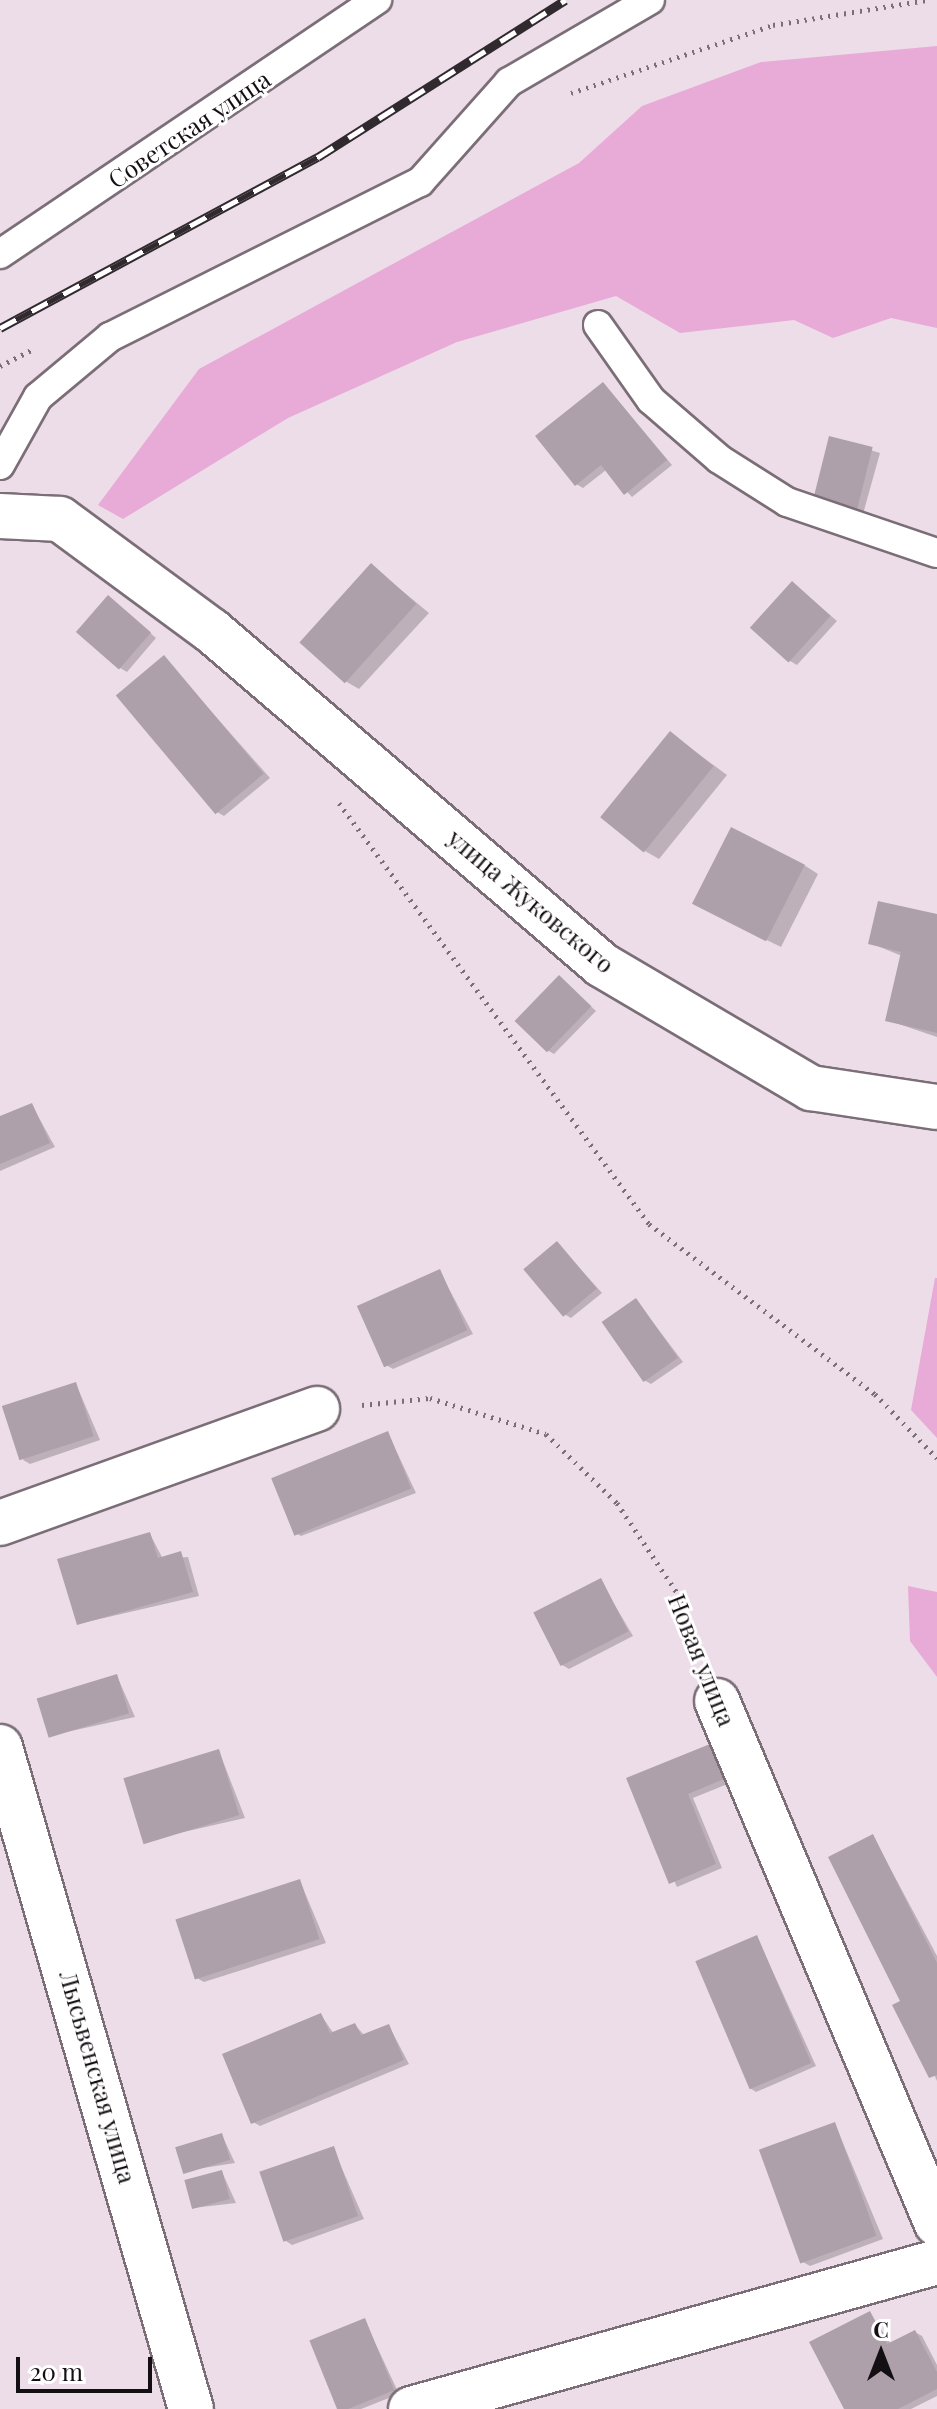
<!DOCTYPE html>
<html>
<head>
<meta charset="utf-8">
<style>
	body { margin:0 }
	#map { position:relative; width:937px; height:2409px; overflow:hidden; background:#eddde8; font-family:"Playfair Display",serif }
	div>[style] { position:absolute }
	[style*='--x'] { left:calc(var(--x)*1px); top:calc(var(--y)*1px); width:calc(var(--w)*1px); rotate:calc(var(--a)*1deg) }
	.green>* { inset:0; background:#e8abd7 }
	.shadow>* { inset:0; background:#0003 }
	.building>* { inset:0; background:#aea0aa; transform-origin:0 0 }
	.path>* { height:5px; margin-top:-2.5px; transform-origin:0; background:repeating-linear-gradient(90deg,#7a6f77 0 2px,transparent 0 8px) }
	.roads { filter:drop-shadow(2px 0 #7b6e77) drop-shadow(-2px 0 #7b6e77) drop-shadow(0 2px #7b6e77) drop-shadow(0 -2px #7b6e77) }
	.service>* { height:28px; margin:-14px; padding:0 14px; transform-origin:14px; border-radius:14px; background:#fff }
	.minor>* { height:44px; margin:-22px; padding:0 22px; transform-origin:22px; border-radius:22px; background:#fff }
	.rail>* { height:9px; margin-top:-4.5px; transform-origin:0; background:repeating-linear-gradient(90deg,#fff 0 18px,#30292e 0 36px); box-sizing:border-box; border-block:2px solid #30292e }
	span { translate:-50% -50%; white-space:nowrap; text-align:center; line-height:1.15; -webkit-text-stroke:6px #fff; paint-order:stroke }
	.street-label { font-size:24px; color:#140f13 }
	.north { position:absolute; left:841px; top:2313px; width:80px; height:80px; -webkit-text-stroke:6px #fff; paint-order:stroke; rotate:0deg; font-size:22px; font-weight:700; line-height:32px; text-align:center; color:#140f13 }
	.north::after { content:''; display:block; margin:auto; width:28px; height:36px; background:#140f13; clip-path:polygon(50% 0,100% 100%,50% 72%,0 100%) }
	.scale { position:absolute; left:16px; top:2357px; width:136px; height:36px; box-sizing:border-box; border:4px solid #140f13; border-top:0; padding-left:10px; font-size:24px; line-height:28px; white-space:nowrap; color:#140f13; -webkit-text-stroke:6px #fff; paint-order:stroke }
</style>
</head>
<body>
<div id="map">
	<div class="green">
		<div style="clip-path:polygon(937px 46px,937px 328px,891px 318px,833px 338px,794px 320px,680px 333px,616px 296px,457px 342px,288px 418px,123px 519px,98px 505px,199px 369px,579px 163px,642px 106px,761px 62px)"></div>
		<div style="clip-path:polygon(935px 1278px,937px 1278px,937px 1438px,911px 1410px)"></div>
		<div style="clip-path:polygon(908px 1586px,937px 1592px,937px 1677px,910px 1641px)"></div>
	</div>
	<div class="shadow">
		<div style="clip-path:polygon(604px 384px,672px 465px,632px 497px,606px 470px,583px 488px,576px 484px)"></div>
		<div style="clip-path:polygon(831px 438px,880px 453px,863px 514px,821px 502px)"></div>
		<div style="clip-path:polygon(371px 565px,429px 613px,359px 689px,345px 681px)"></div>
		<div style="clip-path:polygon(792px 583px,837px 621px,797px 665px,790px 661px)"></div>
		<div style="clip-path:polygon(115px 602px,156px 638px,127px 672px,120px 668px)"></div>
		<div style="clip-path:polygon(164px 658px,270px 778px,224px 816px,217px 812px)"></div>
		<div style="clip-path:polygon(670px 733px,727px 775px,659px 859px,645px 851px)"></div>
		<div style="clip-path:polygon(804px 865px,818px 874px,781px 947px,710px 912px)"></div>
		<div style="clip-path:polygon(937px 916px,937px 1037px,887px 1020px,902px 956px,870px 943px)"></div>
		<div style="clip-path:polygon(560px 978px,596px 1011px,554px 1054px,547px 1050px)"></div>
		<div style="clip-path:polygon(32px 1105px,55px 1147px,0 1171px,0 1118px)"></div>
		<div style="clip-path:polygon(557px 1243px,602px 1293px,571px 1318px,564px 1314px)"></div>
		<div style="clip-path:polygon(440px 1272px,473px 1334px,393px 1369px,386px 1365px)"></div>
		<div style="clip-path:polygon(636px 1300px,683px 1362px,651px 1384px,644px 1380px)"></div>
		<div style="clip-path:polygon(76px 1384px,100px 1440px,30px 1464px,23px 1460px)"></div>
		<div style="clip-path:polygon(388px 1433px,416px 1493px,301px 1536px,294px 1532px)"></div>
		<div style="clip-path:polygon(150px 1534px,163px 1559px,188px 1557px,199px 1596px,78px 1624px)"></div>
		<div style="clip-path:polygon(600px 1580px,633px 1636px,569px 1669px,562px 1665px)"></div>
		<div style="clip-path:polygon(117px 1676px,135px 1717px,48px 1736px)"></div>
		<div style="clip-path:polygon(710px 1746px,730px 1783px,693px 1798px,722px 1868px,677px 1887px,628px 1779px)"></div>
		<div style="clip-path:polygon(219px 1751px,245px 1818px,144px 1841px)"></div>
		<div style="clip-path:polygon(873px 1836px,937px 1956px,937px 2081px,903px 2002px)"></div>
		<div style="clip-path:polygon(300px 1881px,326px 1943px,204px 1982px,197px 1978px)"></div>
		<div style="clip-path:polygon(757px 1937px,816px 2066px,756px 2092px,750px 2088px)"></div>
		<div style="clip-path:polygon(321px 2015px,334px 2034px,355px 2025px,365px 2036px,389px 2026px,409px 2064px,260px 2126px,253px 2122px)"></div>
		<div style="clip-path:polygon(835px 2124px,883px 2239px,810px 2266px,803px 2262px)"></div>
		<div style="clip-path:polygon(222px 2135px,235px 2163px,184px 2171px)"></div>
		<div style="clip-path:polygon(333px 2148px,364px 2219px,292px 2245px,286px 2241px)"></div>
		<div style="clip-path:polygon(222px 2172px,236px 2203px,193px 2208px)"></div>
		<div style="clip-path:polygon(870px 2313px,891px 2344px,915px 2332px,922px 2336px,937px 2365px,937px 2396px,911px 2409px,847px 2409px)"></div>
		<div style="clip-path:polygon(365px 2321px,399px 2394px,361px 2409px,338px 2409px,311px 2341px)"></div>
	</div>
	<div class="building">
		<div style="clip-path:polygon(603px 382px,667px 460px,624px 495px,601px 465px,575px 486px,535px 436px)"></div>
		<div style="left:829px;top:436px;width:45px;height:65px;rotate:14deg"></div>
		<div style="left:371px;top:563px;width:61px;height:107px;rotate:42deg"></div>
		<div style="left:792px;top:581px;width:52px;height:63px;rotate:42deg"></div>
		<div style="left:108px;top:595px;width:57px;height:49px;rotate:41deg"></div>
		<div style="left:164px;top:655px;width:155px;height:63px;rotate:50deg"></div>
		<div style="left:670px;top:731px;width:56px;height:111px;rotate:39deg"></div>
		<div style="left:731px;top:827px;width:83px;height:86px;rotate:27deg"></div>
		<div style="clip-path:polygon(878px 901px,937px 914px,937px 1033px,885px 1021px,901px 952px,868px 944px)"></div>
		<div style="left:559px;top:975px;width:45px;height:64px;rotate:44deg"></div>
		<div style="clip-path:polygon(32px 1103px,50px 1143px,0 1164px,0 1116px)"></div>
		<div style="left:557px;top:1241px;width:62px;height:44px;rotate:50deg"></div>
		<div style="left:440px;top:1269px;width:67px;height:91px;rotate:66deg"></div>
		<div style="left:636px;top:1298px;width:73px;height:42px;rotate:55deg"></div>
		<div style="left:76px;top:1382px;width:57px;height:78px;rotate:72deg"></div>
		<div style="left:388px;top:1431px;width:62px;height:126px;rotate:68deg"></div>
		<div style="clip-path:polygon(150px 1532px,158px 1558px,181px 1551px,193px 1592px,77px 1625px,57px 1559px)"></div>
		<div style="left:601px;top:1578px;width:60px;height:76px;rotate:63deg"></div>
		<div style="left:117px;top:1674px;width:41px;height:84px;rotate:73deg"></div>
		<div style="clip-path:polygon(710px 1744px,724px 1779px,688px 1794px,716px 1864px,669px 1884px,626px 1778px)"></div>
		<div style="left:219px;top:1749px;width:69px;height:100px;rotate:73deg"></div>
		<div style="clip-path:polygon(873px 1834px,937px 1963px,937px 2075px,929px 2078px,892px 2005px,900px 2001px,828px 1857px)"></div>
		<div style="left:300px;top:1879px;width:63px;height:131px;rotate:72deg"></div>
		<div style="left:757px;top:1935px;width:139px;height:67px;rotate:67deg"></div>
		<div style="clip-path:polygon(321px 2013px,330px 2033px,355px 2023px,361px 2035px,389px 2024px,404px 2060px,251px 2124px,222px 2054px)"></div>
		<div style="left:835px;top:2122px;width:121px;height:81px;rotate:70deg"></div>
		<div style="left:222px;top:2133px;width:28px;height:49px;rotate:73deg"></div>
		<div style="left:334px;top:2146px;width:74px;height:79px;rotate:71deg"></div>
		<div style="left:222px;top:2170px;width:30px;height:39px;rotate:75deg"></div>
		<div style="clip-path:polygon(870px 2311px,887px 2344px,915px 2330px,937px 2372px,937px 2389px,898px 2409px,844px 2409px,809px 2342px)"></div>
		<div style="left:365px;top:2318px;width:78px;height:60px;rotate:68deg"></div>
	</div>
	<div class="path">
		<div style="--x:571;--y:93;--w:213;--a:-18.6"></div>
		<div style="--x:773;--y:25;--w:157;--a:-9.2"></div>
		<div style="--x:0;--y:366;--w:39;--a:-27"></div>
		<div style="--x:339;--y:803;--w:523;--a:53.63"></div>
		<div style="--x:649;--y:1224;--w:283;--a:37"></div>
		<div style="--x:875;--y:1394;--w:89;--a:45.9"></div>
		<div style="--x:362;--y:1405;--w:68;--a:-5.9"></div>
		<div style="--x:430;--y:1398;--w:121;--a:17.2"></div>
		<div style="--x:546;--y:1434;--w:99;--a:44.2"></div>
		<div style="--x:617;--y:1503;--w:110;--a:56.2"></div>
		<div style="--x:678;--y:1594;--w:72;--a:69.5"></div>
	</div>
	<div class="roads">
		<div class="service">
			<div style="--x:0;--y:254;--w:455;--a:-34"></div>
			<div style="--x:598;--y:325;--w:92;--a:54.8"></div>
			<div style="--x:651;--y:400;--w:90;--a:40.9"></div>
			<div style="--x:719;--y:459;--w:80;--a:32.3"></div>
			<div style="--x:787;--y:502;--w:158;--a:18.8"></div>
			<div style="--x:0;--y:465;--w:78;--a:-60.8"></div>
			<div style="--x:38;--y:397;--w:94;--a:-39.8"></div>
			<div style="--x:110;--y:337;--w:347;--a:-26.6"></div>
			<div style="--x:420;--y:182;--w:134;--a:-48.3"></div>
			<div style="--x:509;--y:82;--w:163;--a:-30.2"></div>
		</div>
		<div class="minor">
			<div style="--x:0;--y:516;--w:60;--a:2.9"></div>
			<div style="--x:60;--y:519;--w:189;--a:36.4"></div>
			<div style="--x:212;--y:631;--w:513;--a:40.58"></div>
			<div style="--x:602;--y:965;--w:243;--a:30.5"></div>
			<div style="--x:811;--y:1088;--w:127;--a:8.6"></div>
			<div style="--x:0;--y:1523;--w:337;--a:-19.8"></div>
			<div style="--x:717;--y:1701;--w:567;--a:67.19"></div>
			<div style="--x:0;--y:1747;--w:689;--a:73.91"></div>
			<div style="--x:411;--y:2409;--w:546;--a:-15.61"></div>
		</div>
	</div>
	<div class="rail">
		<div style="--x:0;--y:328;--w:361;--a:-28.3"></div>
		<div style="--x:318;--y:157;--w:293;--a:-32.4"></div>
	</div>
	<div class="street-label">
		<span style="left:189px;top:129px;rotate:-34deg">Советская улица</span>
		<span style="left:531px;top:901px;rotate:40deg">улица Жуковского</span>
		<span style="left:702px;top:1660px;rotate:68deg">Новая улица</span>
		<span style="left:98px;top:2077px;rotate:74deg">Лысьвенская улица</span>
	</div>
	<div class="north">С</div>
	<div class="scale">20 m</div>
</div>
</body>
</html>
